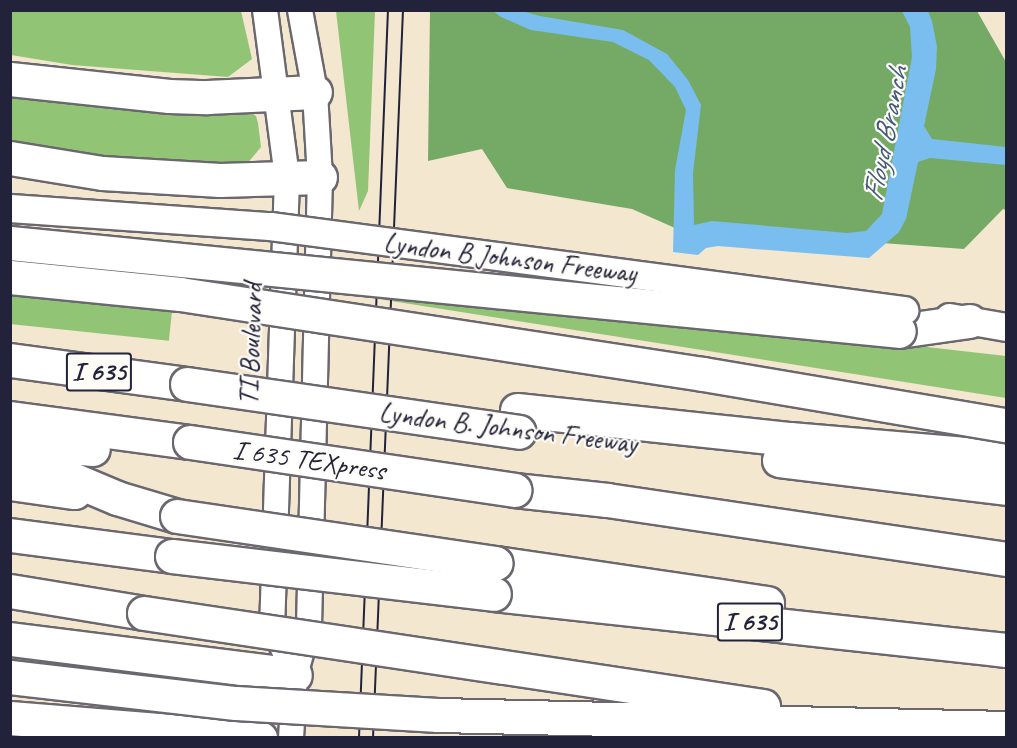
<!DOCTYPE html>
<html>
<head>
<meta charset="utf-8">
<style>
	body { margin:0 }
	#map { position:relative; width:1017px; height:748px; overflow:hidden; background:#f3e7cf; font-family:Caveat,sans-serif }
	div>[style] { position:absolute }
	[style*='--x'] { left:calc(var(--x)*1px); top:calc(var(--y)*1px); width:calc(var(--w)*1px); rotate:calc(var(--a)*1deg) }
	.green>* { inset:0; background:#91c475; transform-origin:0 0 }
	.forest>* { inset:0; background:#74aa66 }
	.water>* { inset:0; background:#7abef0 }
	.roads { filter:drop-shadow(2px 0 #6b676f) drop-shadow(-2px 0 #6b676f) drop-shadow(0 2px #6b676f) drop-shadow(0 -2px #6b676f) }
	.tertiary>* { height:24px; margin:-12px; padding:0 12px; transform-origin:12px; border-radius:12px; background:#fff }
	.secondary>* { height:27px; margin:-13.5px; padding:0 13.5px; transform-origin:13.5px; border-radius:13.5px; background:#fff }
	.motorway>* { height:33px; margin:-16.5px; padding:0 16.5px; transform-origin:16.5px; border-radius:16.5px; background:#fff }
	.tram>* { height:1.5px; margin:-0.75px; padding:0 0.75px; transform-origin:0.75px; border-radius:0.75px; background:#22223b }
	.bridges { filter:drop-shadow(2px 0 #6b676f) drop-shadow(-2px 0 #6b676f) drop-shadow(0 2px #6b676f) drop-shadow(0 -2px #6b676f) }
	.secondary-bridge>* { height:27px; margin:-13.5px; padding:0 13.5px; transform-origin:13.5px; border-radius:13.5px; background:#fff }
	.motorway-bridge>* { height:33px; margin:-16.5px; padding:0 16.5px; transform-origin:16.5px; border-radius:16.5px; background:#fff }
	span { translate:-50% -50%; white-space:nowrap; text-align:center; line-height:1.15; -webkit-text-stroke:4.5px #fdfcf7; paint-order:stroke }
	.shield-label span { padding:2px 4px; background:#fdfcf7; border:2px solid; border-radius:4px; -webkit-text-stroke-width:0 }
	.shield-label { font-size:27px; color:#22223b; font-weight:700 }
	.street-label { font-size:28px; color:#22223b }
	.water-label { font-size:30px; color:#41597a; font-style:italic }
	.frame { position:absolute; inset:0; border:12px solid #22223b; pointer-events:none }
</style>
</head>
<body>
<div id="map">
	<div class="green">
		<div style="clip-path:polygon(10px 11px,241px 11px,252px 59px,228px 77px,72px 65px,11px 55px)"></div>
		<div style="clip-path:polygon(336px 11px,375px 11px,368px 191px,359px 211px)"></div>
		<div style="clip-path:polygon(11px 90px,248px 110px,256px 116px,258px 123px,261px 147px,246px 165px,180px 165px,11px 147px)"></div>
		<div style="left:11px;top:293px;width:162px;height:31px;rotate:6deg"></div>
		<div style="clip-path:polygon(347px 294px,716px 323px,1006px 356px,1006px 398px)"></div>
	</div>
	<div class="forest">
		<div style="clip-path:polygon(430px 11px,977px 11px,1006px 62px,1006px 210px,1003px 209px,964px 249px,675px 228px,632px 209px,507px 188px,482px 149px,428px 161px)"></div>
	</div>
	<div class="water">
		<div style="clip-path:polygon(493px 11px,522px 11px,540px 16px,623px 30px,667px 54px,688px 80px,701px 105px,693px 173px,694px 225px,712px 221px,847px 233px,866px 231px,882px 214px,912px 57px,910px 27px,902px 11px,928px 11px,932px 21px,937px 47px,936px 69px,924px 126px,932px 139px,1006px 147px,1006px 165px,930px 158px,918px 162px,906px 219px,899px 232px,869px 258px,718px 246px,706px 248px,698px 255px,673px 252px,675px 170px,686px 110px,675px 87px,649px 60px,613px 42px,531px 30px,501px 17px)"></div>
	</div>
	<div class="roads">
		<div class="tertiary">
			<div style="--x:265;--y:10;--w:169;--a:82.5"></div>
			<div style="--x:287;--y:178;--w:446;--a:91.9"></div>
			<div style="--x:272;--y:624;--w:56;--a:65.7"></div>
			<div style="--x:291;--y:738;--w:63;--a:-86.4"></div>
			<div style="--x:295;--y:675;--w:51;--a:-74.1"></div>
			<div style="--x:309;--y:626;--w:449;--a:-88.6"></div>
			<div style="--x:320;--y:177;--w:85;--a:-93.4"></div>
			<div style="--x:315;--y:92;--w:83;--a:-100.4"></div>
		</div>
		<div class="secondary">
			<div style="--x:949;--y:317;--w:58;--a:10"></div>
		</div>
		<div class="motorway">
			<div style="--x:10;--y:79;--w:160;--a:6.1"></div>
			<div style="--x:169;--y:96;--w:38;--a:2"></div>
			<div style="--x:207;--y:97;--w:108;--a:-2.7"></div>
			<div style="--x:10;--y:158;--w:93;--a:9.3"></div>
			<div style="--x:102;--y:173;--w:118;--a:3.4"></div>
			<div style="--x:220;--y:180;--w:100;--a:-1.7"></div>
			<div style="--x:899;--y:331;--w:71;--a:-8.1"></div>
			<div style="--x:10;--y:360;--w:179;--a:7.7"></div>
			<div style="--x:517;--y:410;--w:275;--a:6.1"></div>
			<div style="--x:790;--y:439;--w:188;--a:4.9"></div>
			<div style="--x:977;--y:455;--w:29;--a:0"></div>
			<div style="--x:10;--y:418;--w:182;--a:7.6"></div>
			<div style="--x:10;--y:442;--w:83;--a:4.8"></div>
			<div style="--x:10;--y:458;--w:19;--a:9"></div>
			<div style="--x:29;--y:461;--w:95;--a:22.8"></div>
			<div style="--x:117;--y:498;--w:63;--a:16.7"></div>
			<div style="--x:779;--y:460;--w:229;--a:7"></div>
			<div style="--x:10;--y:483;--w:65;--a:8"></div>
			<div style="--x:514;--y:490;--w:94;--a:6.1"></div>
			<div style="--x:607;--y:500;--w:403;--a:8.4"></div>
			<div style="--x:10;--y:535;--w:163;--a:7.4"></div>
			<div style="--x:496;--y:563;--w:274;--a:8.4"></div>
			<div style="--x:10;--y:591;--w:136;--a:9.3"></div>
			<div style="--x:494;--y:594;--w:515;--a:6.24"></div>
			<div style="--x:10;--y:639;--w:287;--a:7.2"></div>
			<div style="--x:10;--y:718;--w:251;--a:4.6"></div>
		</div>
	</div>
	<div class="tram">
		<div style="--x:359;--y:738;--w:729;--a:-87.72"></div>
		<div style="--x:373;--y:738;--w:729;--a:-87.64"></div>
	</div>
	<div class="bridges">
		<div class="secondary-bridge">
			<div style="--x:10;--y:208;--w:261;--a:4"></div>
			<div style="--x:270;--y:226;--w:640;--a:7.55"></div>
		</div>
		<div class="motorway-bridge">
			<div style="--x:10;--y:243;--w:893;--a:5.65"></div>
			<div style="--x:10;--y:277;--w:171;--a:5.7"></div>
			<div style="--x:180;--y:294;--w:529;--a:8.7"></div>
			<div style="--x:703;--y:374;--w:307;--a:9.6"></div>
			<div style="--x:187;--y:384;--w:335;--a:8.2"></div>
			<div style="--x:190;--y:442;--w:328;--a:8.4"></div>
			<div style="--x:177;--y:516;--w:322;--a:8.4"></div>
			<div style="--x:172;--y:556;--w:324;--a:6.7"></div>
			<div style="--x:144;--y:613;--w:626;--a:8.54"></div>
			<div style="--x:10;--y:677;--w:227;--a:6.6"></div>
			<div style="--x:236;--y:703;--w:202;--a:3.4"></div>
			<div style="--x:438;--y:715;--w:568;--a:1.31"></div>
		</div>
	</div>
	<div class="shield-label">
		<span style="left:99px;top:372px">I 635</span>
		<span style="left:750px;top:622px">I 635</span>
	</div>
	<div class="street-label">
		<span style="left:510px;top:258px;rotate:7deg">Lyndon B Johnson Freeway</span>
		<span style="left:251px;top:344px;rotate:-88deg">TI Boulevard</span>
		<span style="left:508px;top:428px;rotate:7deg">Lyndon B. Johnson Freeway</span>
		<span style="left:309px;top:460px;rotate:8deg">I 635 TEXpress</span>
	</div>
	<div class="water-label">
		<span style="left:885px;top:134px;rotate:-79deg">Floyd Branch</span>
	</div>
	<div class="frame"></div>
</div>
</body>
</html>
